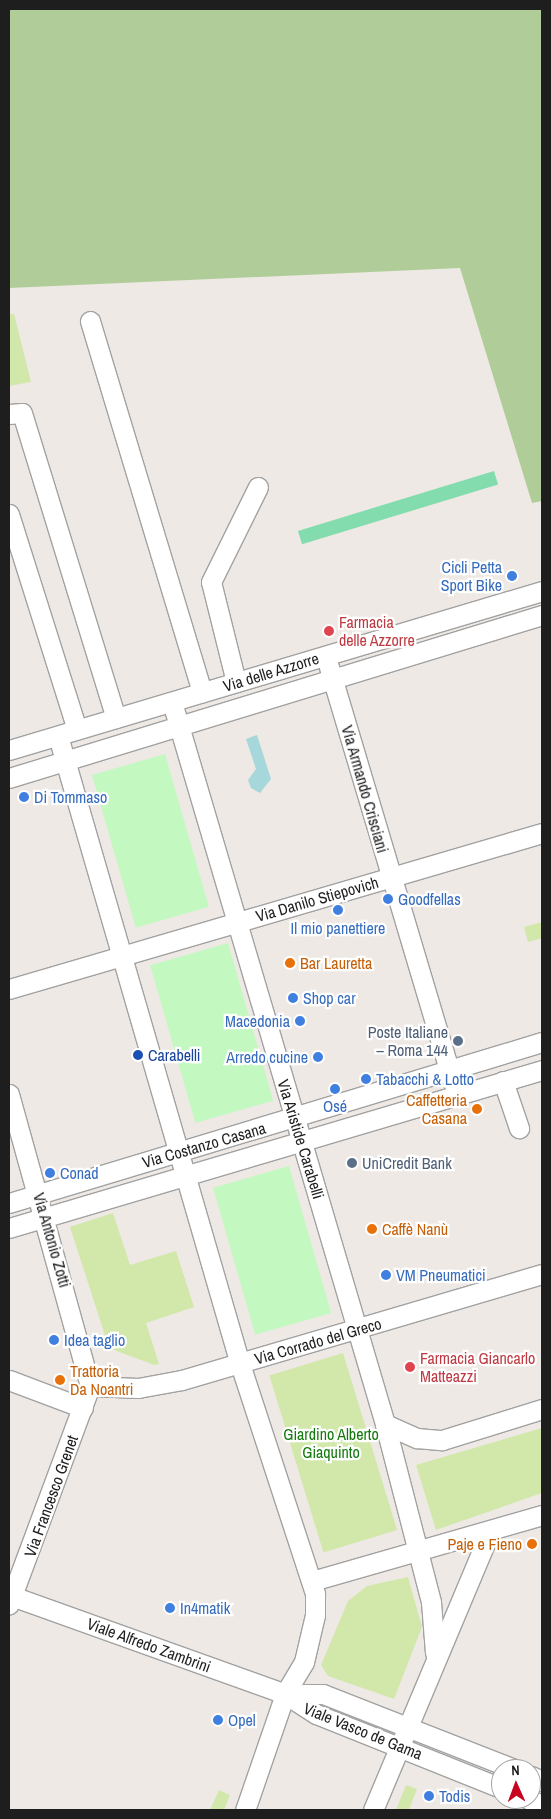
<!DOCTYPE html>
<html>
<head>
<meta charset="utf-8">
<style>
	body { margin:0 }
	#map { position:relative; width:551px; height:1819px; overflow:hidden; background:#eee9e4; font-family:"Archivo Narrow",sans-serif }
	div>[style] { position:absolute }
	[style*='--x'] { left:calc(var(--x)*1px); top:calc(var(--y)*1px); width:calc(var(--w)*1px); rotate:calc(var(--a)*1deg) }
	.grass>* { inset:0; background:#d1e8aa; transform-origin:0 0 }
	.forest>* { inset:0; background:#b0cd99 }
	.park>* { inset:0; background:#c4f8c1; transform-origin:0 0 }
	.pitch>* { inset:0; background:#83dcad; transform-origin:0 0 }
	.water>* { inset:0; background:#a5d7db }
	.roads { filter:drop-shadow(1px 0 #a2a2a2) drop-shadow(-1px 0 #a2a2a2) drop-shadow(0 1px #a2a2a2) drop-shadow(0 -1px #a2a2a2) }
	.minor>* { height:19px; margin:-9.5px; padding:0 9.5px; transform-origin:9.5px; border-radius:9.5px; background:#fff }
	.dots>* { width:14px; height:14px; translate:-50% -50%; box-sizing:border-box; border:2px solid #fff; border-radius:50% }
	span { translate:-50% -50%; white-space:nowrap; text-align:center; line-height:1.15; -webkit-text-stroke:4.5px #fff; paint-order:stroke }
	.shop-label { font-size:16px; color:#366cbe }
	.right { translate:-100% -50%; text-align:right }
	.left { translate:0 -50%; text-align:left }
	.health-label { font-size:16px; color:#be3a42 }
	.street-label { font-size:16px; color:#1e1e1e }
	.food-label { font-size:16px; color:#c56008 }
	.service-label { font-size:16px; color:#4e5e75 }
	.transit-label { font-size:16px; color:#164399 }
	.park-label { font-size:16px; color:#147a0e }
	.frame { position:absolute; inset:0; border:10px solid #1e1e1e; pointer-events:none }
	.north { position:absolute; left:491px; top:1759px; width:50px; height:50px; box-sizing:border-box; background:#fff; border:1px solid #a5a5a5; border-radius:50%; rotate:358deg; font-size:14px; font-weight:700; line-height:20px; text-align:center; color:#1e1e1e }
	.north::after { content:''; display:block; margin:auto; width:18px; height:22px; background:#c70420; clip-path:polygon(50% 0,100% 100%,50% 72%,0 100%) }
</style>
</head>
<body>
<div id="map">
	<div class="grass">
		<div style="clip-path:polygon(9px 314px,14px 314px,31px 382px,9px 386px)"></div>
		<div style="clip-path:polygon(542px 922px,542px 938px,528px 942px,524px 927px)"></div>
		<div style="clip-path:polygon(113px 1213px,130px 1265px,176px 1251px,194px 1307px,146px 1323px,159px 1364px,154px 1365px,109px 1348px,70px 1227px)"></div>
		<div style="left:343px;top:1353px;width:185px;height:77px;rotate:73deg"></div>
		<div style="clip-path:polygon(542px 1428px,542px 1493px,436px 1530px,416px 1465px)"></div>
		<div style="clip-path:polygon(408px 1577px,422px 1627px,394px 1699px,328px 1676px,321px 1665px,348px 1601px,367px 1586px)"></div>
		<div style="clip-path:polygon(406px 1785px,417px 1789px,409px 1810px,396px 1810px)"></div>
		<div style="clip-path:polygon(219px 1790px,230px 1795px,224px 1810px,210px 1810px)"></div>
	</div>
	<div class="forest">
		<div style="clip-path:polygon(9px 9px,542px 9px,542px 501px,532px 503px,460px 268px,9px 288px)"></div>
	</div>
	<div class="park">
		<div style="left:165px;top:754px;width:159px;height:76px;rotate:74deg"></div>
		<div style="left:228px;top:943px;width:164px;height:81px;rotate:74deg"></div>
		<div style="left:289px;top:1166px;width:153px;height:79px;rotate:74deg"></div>
	</div>
	<div class="pitch">
		<div style="left:494px;top:471px;width:14px;height:205px;rotate:73deg"></div>
	</div>
	<div class="water">
		<div style="clip-path:polygon(257px 735px,271px 779px,260px 793px,251px 788px,248px 780px,256px 769px,246px 739px)"></div>
	</div>
	<div class="roads">
		<div class="minor">
			<div style="--x:90;--y:321;--w:388;--a:73.2"></div>
			<div style="--x:9;--y:414;--w:13;--a:-4"></div>
			<div style="--x:22;--y:413;--w:319;--a:72.9"></div>
			<div style="--x:9;--y:514;--w:226;--a:72.5"></div>
			<div style="--x:329;--y:667;--w:433;--a:73.4"></div>
			<div style="--x:236;--y:682;--w:103;--a:-104"></div>
			<div style="--x:211;--y:582;--w:106;--a:-63.7"></div>
			<div style="--x:172;--y:702;--w:753;--a:73.56"></div>
			<div style="--x:385;--y:1424;--w:184;--a:75.5"></div>
			<div style="--x:431;--y:1602;--w:51;--a:85.5"></div>
			<div style="--x:58;--y:736;--w:654;--a:73.84"></div>
			<div style="--x:240;--y:1364;--w:242;--a:71.9"></div>
			<div style="--x:315;--y:1594;--w:21;--a:90"></div>
			<div style="--x:315;--y:1615;--w:48;--a:103.2"></div>
			<div style="--x:304;--y:1662;--w:37;--a:121"></div>
			<div style="--x:285;--y:1694;--w:123;--a:109"></div>
			<div style="--x:9;--y:750;--w:556;--a:-16.61"></div>
			<div style="--x:9;--y:778;--w:557;--a:-17"></div>
			<div style="--x:9;--y:989;--w:555;--a:-16.31"></div>
			<div style="--x:503;--y:1081;--w:50;--a:71.2"></div>
			<div style="--x:9;--y:1094;--w:303;--a:74.5"></div>
			<div style="--x:90;--y:1386;--w:233;--a:110.4"></div>
			<div style="--x:9;--y:1203;--w:557;--a:-16.81"></div>
			<div style="--x:9;--y:1228;--w:556;--a:-16.51"></div>
			<div style="--x:9;--y:1380;--w:79;--a:20.7"></div>
			<div style="--x:90;--y:1386;--w:48;--a:2.4"></div>
			<div style="--x:138;--y:1388;--w:45;--a:-10.3"></div>
			<div style="--x:182;--y:1380;--w:375;--a:-16.4"></div>
			<div style="--x:385;--y:1424;--w:35;--a:24"></div>
			<div style="--x:417;--y:1438;--w:25;--a:5"></div>
			<div style="--x:442;--y:1440;--w:105;--a:-17.2"></div>
			<div style="--x:312;--y:1581;--w:239;--a:-16"></div>
			<div style="--x:9;--y:1595;--w:293;--a:19.7"></div>
			<div style="--x:285;--y:1694;--w:37;--a:33"></div>
			<div style="--x:316;--y:1714;--w:199;--a:21.8"></div>
			<div style="--x:285;--y:1694;--w:38;--a:0"></div>
			<div style="--x:323;--y:1694;--w:205;--a:21.4"></div>
			<div style="--x:531;--y:1776;--w:12;--a:24"></div>
			<div style="--x:528;--y:1799;--w:15;--a:23"></div>
			<div style="--x:373;--y:1810;--w:303;--a:-67.2"></div>
		</div>
	</div>
	<div class="dots">
		<div style="left:512px;top:576px;background:#3f7fe0"></div>
		<div style="left:329px;top:631px;background:#e0444e"></div>
		<div style="left:24px;top:797px;background:#3f7fe0"></div>
		<div style="left:388px;top:899px;background:#3f7fe0"></div>
		<div style="left:338px;top:910px;background:#3f7fe0"></div>
		<div style="left:290px;top:963px;background:#e8710a"></div>
		<div style="left:293px;top:998px;background:#3f7fe0"></div>
		<div style="left:300px;top:1021px;background:#3f7fe0"></div>
		<div style="left:458px;top:1041px;background:#5c6f8a"></div>
		<div style="left:138px;top:1055px;background:#1a4fb4"></div>
		<div style="left:318px;top:1057px;background:#3f7fe0"></div>
		<div style="left:366px;top:1079px;background:#3f7fe0"></div>
		<div style="left:335px;top:1089px;background:#3f7fe0"></div>
		<div style="left:477px;top:1109px;background:#e8710a"></div>
		<div style="left:352px;top:1163px;background:#5c6f8a"></div>
		<div style="left:50px;top:1173px;background:#3f7fe0"></div>
		<div style="left:372px;top:1229px;background:#e8710a"></div>
		<div style="left:386px;top:1275px;background:#3f7fe0"></div>
		<div style="left:54px;top:1340px;background:#3f7fe0"></div>
		<div style="left:410px;top:1367px;background:#e0444e"></div>
		<div style="left:60px;top:1380px;background:#e8710a"></div>
		<div style="left:532px;top:1544px;background:#e8710a"></div>
		<div style="left:170px;top:1608px;background:#3f7fe0"></div>
		<div style="left:218px;top:1720px;background:#3f7fe0"></div>
		<div style="left:429px;top:1796px;background:#3f7fe0"></div>
	</div>
	<div class="shop-label">
		<span class="right" style="left:502px;top:576px">Cicli Petta<br>Sport Bike</span>
		<span class="left" style="left:34px;top:797px">Di Tommaso</span>
		<span class="left" style="left:398px;top:899px">Goodfellas</span>
		<span style="left:338px;top:928px">Il mio panettiere</span>
		<span class="left" style="left:303px;top:998px">Shop car</span>
		<span class="right" style="left:290px;top:1021px">Macedonia</span>
		<span class="right" style="left:308px;top:1057px">Arredo cucine</span>
		<span class="left" style="left:376px;top:1079px">Tabacchi &amp; Lotto</span>
		<span style="left:335px;top:1106px">Osé</span>
		<span class="left" style="left:60px;top:1173px">Conad</span>
		<span class="left" style="left:396px;top:1275px">VM Pneumatici</span>
		<span class="left" style="left:64px;top:1340px">Idea taglio</span>
		<span class="left" style="left:180px;top:1608px">In4matik</span>
		<span class="left" style="left:228px;top:1720px">Opel</span>
		<span class="left" style="left:439px;top:1796px">Todis</span>
	</div>
	<div class="health-label">
		<span class="left" style="left:339px;top:631px">Farmacia<br>delle Azzorre</span>
		<span class="left" style="left:420px;top:1367px">Farmacia Giancarlo<br>Matteazzi</span>
	</div>
	<div class="street-label">
		<span style="left:271px;top:672px;rotate:-17deg">Via delle Azzorre</span>
		<span style="left:365px;top:789px;rotate:74deg">Via Armando Crisciani</span>
		<span style="left:317px;top:899px;rotate:-16deg">Via Danilo Stiepovich</span>
		<span style="left:301px;top:1139px;rotate:73deg">Via Aristide Carabelli</span>
		<span style="left:204px;top:1145px;rotate:-16deg">Via Costanzo Casana</span>
		<span style="left:52px;top:1240px;rotate:74deg">Via Antonio Zotti</span>
		<span style="left:318px;top:1341px;rotate:-16deg">Via Corrado del Greco</span>
		<span style="left:51px;top:1496px;rotate:-70deg">Via Francesco Grenet</span>
		<span style="left:149px;top:1645px;rotate:20deg">Viale Alfredo Zambrini</span>
		<span style="left:363px;top:1731px;rotate:22deg">Viale Vasco de Gama</span>
	</div>
	<div class="food-label">
		<span class="left" style="left:300px;top:963px">Bar Lauretta</span>
		<span class="right" style="left:467px;top:1109px">Caffetteria<br>Casana</span>
		<span class="left" style="left:382px;top:1229px">Caffè Nanù</span>
		<span class="left" style="left:70px;top:1380px">Trattoria<br>Da Noantri</span>
		<span class="right" style="left:522px;top:1544px">Paje e Fieno</span>
	</div>
	<div class="service-label">
		<span class="right" style="left:448px;top:1041px">Poste Italiane<br>– Roma 144</span>
		<span class="left" style="left:362px;top:1163px">UniCredit Bank</span>
	</div>
	<div class="transit-label">
		<span class="left" style="left:148px;top:1055px">Carabelli</span>
	</div>
	<div class="park-label">
		<span style="left:331px;top:1443px">Giardino Alberto<br>Giaquinto</span>
	</div>
	<div class="frame"></div>
	<div class="north">N</div>
</div>
</body>
</html>
